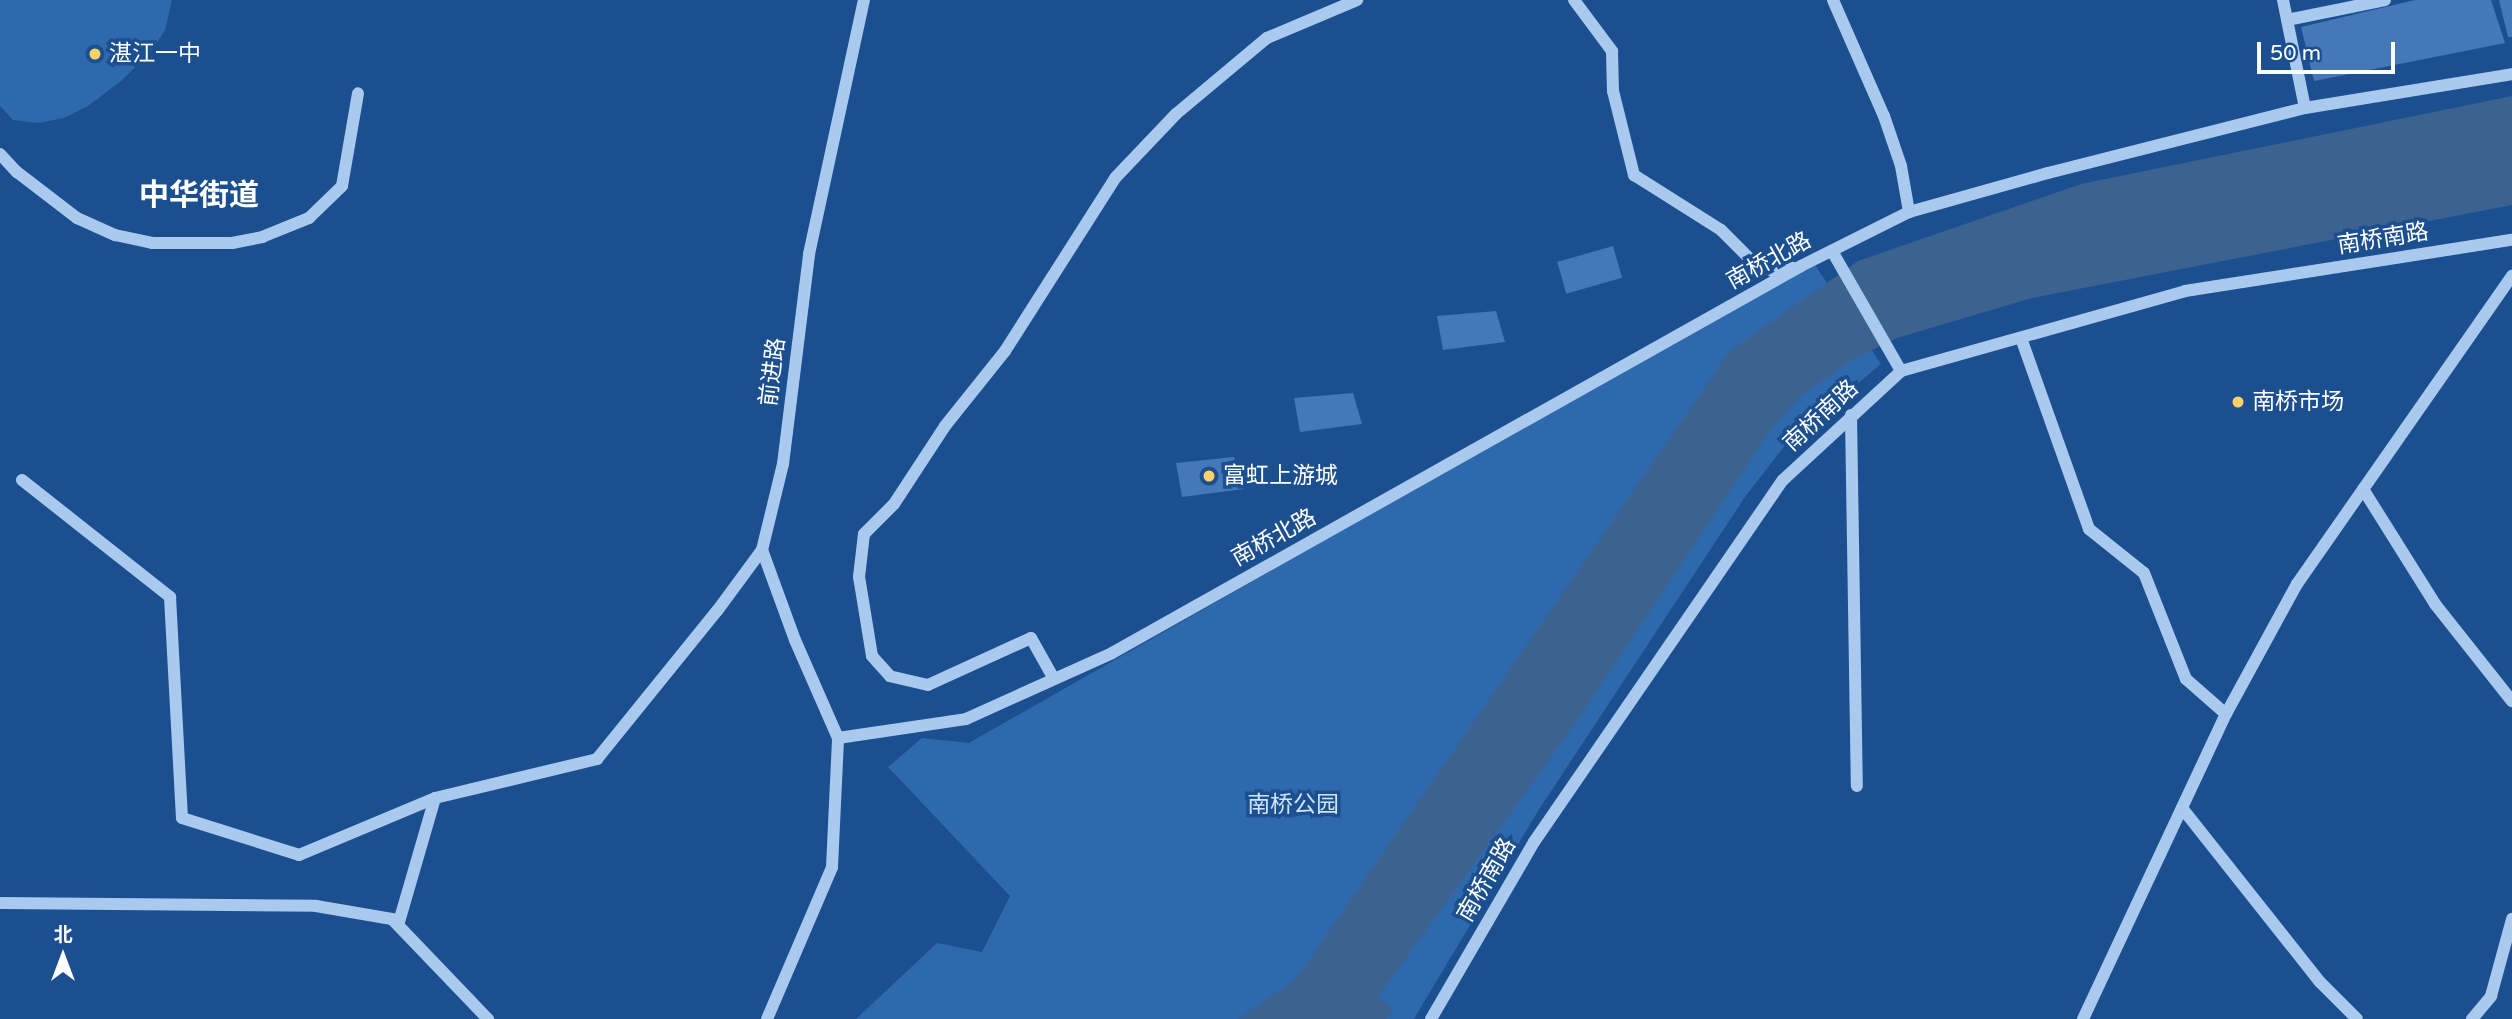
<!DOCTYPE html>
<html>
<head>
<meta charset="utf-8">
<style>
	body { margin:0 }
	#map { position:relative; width:2512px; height:1019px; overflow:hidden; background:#1b4f8f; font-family:"Varela Round","Noto Sans SC",sans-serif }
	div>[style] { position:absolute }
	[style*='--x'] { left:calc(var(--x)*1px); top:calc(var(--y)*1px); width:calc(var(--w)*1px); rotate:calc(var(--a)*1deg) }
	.green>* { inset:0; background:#2e69ad }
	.water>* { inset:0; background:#3c6290 }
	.building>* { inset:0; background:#4478b7; transform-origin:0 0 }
	.minor>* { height:12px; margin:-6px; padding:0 6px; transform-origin:6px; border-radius:6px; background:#a9c9ee }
	.dots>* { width:19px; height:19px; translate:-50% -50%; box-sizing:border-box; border:4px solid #1b4f8f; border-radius:50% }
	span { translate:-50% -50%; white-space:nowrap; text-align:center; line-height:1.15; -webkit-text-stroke:7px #1b4f8f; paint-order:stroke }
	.poi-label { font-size:23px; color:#fff }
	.left { translate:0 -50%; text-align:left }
	.street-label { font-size:23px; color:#fff }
	.park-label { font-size:23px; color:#cfe3fa }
	.district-label { font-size:30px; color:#fff; font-weight:700 }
	.north { position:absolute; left:28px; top:921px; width:70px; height:70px; -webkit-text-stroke:5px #1b4f8f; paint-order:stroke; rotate:0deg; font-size:19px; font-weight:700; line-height:28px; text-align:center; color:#fff }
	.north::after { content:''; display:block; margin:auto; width:24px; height:32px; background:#fff; clip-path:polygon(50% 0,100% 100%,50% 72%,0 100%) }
	.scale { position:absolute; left:2257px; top:42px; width:138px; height:32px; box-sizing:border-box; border:4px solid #fff; border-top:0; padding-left:9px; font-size:21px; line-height:24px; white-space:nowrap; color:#fff; -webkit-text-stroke:5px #1b4f8f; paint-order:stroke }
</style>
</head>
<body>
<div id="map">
	<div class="green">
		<div style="clip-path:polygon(0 0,172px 0,165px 30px,150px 53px,121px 81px,88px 106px,64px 118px,38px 123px,13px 120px,0 106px)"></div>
		<div style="clip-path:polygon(1813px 262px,1881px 364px,1786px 444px,1745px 497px,1538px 811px,1414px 1019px,856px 1019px,937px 943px,982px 952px,1010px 896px,888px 767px,922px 738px,969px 743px)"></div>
	</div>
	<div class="water">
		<div style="clip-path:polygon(2512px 96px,2512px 205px,2032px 298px,1897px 338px,1855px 358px,1802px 395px,1772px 428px,1577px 721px,1378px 997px,1393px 1010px,1386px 1019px,1238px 1019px,1296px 979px,1730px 351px,1858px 261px,2081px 184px)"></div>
	</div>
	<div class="building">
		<div style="clip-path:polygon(2415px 0,2491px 0,2505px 43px,2314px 81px,2301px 27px)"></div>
		<div style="clip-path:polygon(2499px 0,2512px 0,2512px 37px,2508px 37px)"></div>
		<div style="left:1613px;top:246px;width:33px;height:58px;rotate:74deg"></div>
		<div style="clip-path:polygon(1496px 311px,1505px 342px,1443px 350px,1437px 316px)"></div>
		<div style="clip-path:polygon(1353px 393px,1362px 424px,1300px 432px,1294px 398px)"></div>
		<div style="clip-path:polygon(1234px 457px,1244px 489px,1182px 497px,1176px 463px)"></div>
	</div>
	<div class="minor">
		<div style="--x:1574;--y:0;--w:64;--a:53.3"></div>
		<div style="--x:1612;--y:51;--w:40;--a:88.6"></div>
		<div style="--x:1613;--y:91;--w:87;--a:76"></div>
		<div style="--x:1634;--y:175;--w:103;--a:32.3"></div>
		<div style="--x:1721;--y:230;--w:42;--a:45"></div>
		<div style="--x:1751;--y:260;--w:25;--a:27"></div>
		<div style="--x:1773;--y:271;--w:20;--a:-9"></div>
		<div style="--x:1833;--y:0;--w:127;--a:66.3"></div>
		<div style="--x:1884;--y:116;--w:53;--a:71.2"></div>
		<div style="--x:1901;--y:166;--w:47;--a:80.1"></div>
		<div style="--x:2283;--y:0;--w:110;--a:78.5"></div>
		<div style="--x:2287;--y:20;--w:100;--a:-11.5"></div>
		<div style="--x:0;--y:154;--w:25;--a:47"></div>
		<div style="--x:17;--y:172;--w:76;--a:37.5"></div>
		<div style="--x:77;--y:218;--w:42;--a:24.1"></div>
		<div style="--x:115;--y:235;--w:38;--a:12"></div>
		<div style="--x:152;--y:243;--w:80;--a:0"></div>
		<div style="--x:232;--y:243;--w:31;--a:-11"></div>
		<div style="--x:262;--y:237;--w:51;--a:-22"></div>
		<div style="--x:309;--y:218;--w:46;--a:-44.1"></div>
		<div style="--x:342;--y:186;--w:94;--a:-80.2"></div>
		<div style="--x:1832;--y:251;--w:138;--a:60.1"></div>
		<div style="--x:2021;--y:338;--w:203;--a:70.4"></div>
		<div style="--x:2089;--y:529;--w:70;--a:38.7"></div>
		<div style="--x:2144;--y:573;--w:114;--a:68.4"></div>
		<div style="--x:2186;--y:679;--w:53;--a:41.2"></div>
		<div style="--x:1851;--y:415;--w:371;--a:89.1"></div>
		<div style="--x:22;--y:480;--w:189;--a:38.3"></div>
		<div style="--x:170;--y:597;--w:221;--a:86.9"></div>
		<div style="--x:182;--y:818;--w:123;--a:17.5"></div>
		<div style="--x:299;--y:855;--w:147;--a:-22.7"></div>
		<div style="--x:435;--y:798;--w:132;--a:106.2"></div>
		<div style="--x:2363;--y:489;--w:136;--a:57.9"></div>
		<div style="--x:2435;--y:604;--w:124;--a:51.6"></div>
		<div style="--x:1054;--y:679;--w:47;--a:-119.3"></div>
		<div style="--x:1031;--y:638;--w:113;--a:155.5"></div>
		<div style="--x:928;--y:685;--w:39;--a:-167"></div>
		<div style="--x:890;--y:676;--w:27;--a:-132"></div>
		<div style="--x:872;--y:656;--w:80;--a:-99.3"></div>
		<div style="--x:859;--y:577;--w:43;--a:-83.4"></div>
		<div style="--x:864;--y:534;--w:42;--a:-45"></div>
		<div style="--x:894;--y:504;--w:93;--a:-56.8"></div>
		<div style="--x:945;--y:426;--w:96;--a:-51.3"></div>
		<div style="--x:1005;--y:351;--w:206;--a:-57.5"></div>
		<div style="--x:1116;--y:177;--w:87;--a:-46.4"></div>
		<div style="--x:1176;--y:114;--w:119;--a:-39.9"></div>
		<div style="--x:1267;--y:38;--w:98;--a:-22.9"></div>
		<div style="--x:838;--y:738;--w:107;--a:-113.7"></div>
		<div style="--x:795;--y:640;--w:96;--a:-110.1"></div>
		<div style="--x:762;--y:550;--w:89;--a:-76.3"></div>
		<div style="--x:783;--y:464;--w:212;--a:-82.9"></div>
		<div style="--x:809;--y:254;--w:260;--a:-77.8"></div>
		<div style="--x:435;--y:798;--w:167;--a:-13.5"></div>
		<div style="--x:597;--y:759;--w:191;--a:-51"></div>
		<div style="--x:717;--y:611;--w:76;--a:-53.6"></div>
		<div style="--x:2182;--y:808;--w:222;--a:51.6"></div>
		<div style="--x:2320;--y:982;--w:52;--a:45"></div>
		<div style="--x:0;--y:903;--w:316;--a:0.5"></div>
		<div style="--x:316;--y:906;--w:77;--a:9.7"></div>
		<div style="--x:392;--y:919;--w:139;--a:46.2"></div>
		<div style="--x:767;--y:1019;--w:165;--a:-66.8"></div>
		<div style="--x:832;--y:867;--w:129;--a:-87.3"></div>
		<div style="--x:838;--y:738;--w:129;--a:-8.4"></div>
		<div style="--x:966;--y:719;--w:160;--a:-24.3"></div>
		<div style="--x:1112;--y:653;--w:790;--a:-29.32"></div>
		<div style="--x:1801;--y:266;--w:121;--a:-26.6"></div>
		<div style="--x:1909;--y:212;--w:144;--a:-15.7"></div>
		<div style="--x:2048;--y:173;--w:265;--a:-14.2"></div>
		<div style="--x:2305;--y:108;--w:210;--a:-9.3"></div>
		<div style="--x:1431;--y:1019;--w:205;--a:-59.8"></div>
		<div style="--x:1534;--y:842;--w:439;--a:-55.5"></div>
		<div style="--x:1783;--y:480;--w:161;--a:-42.7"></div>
		<div style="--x:1901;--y:371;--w:295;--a:-15.7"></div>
		<div style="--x:2185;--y:291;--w:331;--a:-8.9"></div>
		<div style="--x:2083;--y:1019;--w:337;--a:-64.9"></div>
		<div style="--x:2226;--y:714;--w:148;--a:-61.4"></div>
		<div style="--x:2297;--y:584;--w:376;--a:-55.1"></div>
		<div style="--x:2472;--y:1019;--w:30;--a:-50"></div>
		<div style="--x:2491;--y:996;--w:80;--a:-74.7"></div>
	</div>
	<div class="dots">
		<div style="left:95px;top:54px;background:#ffd166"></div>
		<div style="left:2238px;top:402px;background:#ffd166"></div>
		<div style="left:1209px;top:476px;background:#ffd166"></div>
	</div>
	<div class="poi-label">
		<span class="left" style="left:109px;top:54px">湛江一中</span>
		<span class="left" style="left:2252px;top:402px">南桥市场</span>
		<span class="left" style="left:1223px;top:476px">富虹上游城</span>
	</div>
	<div class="street-label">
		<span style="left:2383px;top:239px;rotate:-9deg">南桥南路</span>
		<span style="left:1769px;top:261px;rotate:-29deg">南桥北路</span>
		<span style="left:773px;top:372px;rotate:-83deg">前进路</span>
		<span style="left:1821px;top:416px;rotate:-43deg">南桥南路</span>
		<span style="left:1274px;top:538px;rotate:-29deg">南桥北路</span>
		<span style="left:1487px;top:880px;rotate:-60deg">南桥南路</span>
	</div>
	<div class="park-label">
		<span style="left:1293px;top:805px">南桥公园</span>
	</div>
	<div class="district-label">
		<span style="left:199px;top:196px">中华街道</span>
	</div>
	<div class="north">北</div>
	<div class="scale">50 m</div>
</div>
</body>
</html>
